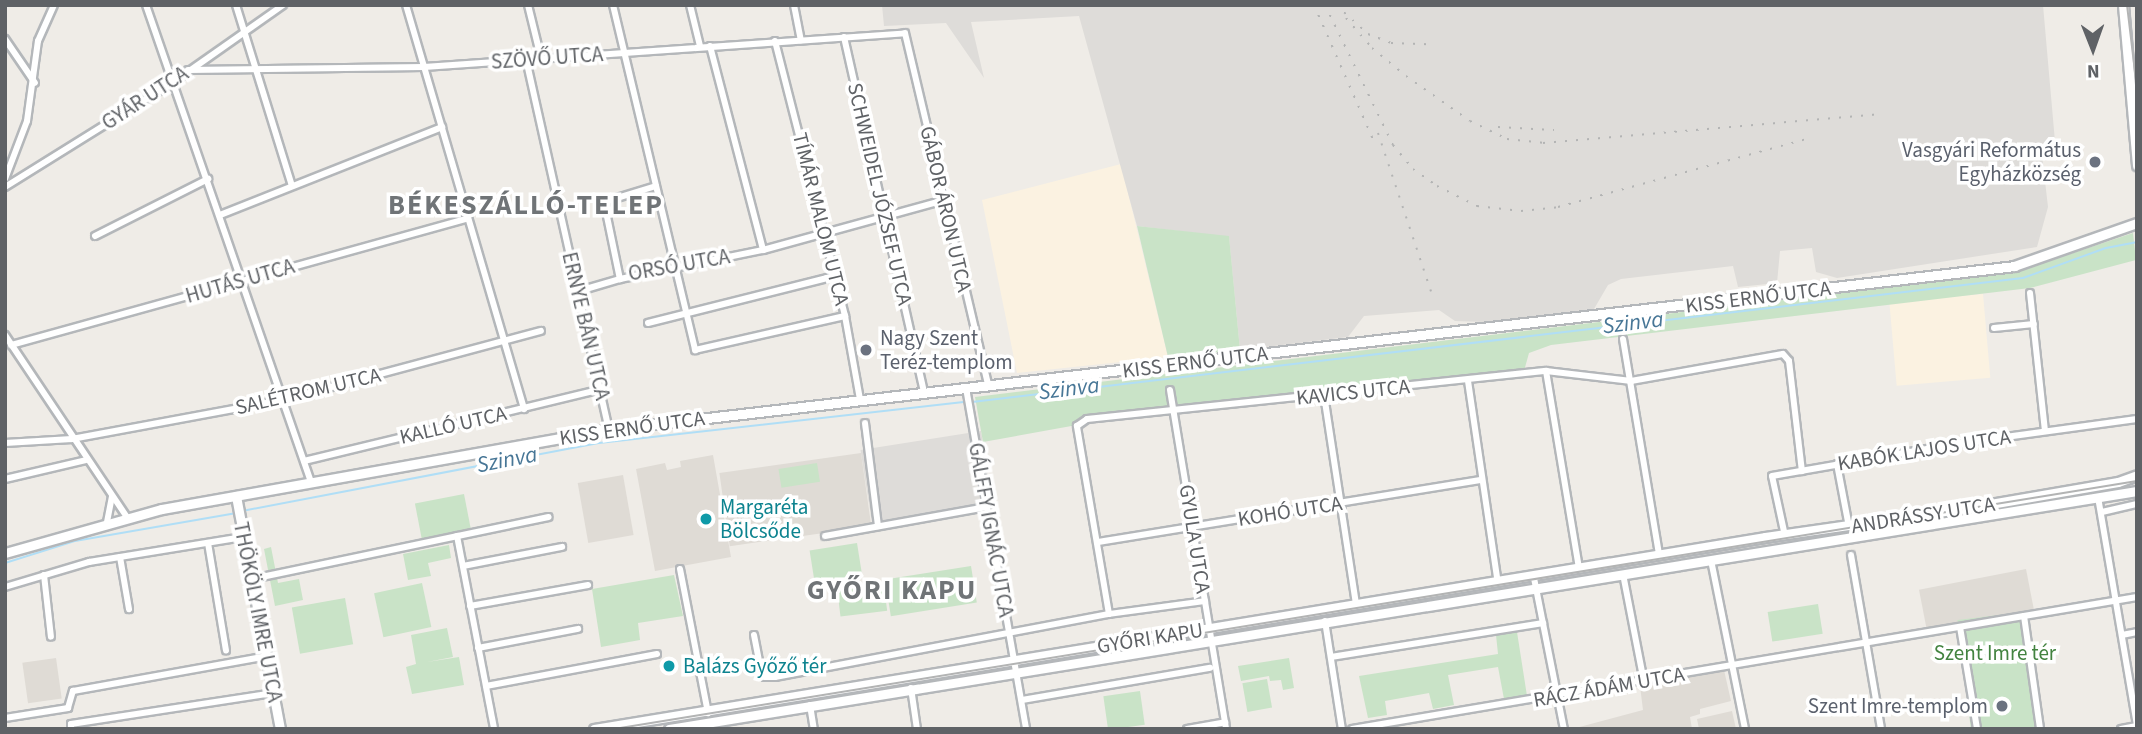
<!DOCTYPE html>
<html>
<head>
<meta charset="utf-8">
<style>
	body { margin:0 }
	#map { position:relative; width:2142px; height:734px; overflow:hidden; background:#efece7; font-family:"Source Sans 3",sans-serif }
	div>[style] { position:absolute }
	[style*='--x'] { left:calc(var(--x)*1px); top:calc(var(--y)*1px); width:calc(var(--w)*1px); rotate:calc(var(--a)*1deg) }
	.commercial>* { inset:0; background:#fbf2e1; transform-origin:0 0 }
	.industrial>* { inset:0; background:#dedcd9; transform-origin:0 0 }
	.education>* { inset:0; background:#dfdbd5; transform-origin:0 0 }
	.green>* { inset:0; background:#c9e3c7; transform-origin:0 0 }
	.stream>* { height:2px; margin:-1px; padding:0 1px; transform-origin:1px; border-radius:1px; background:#b0def6 }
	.roads { filter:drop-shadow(2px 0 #b4b7ba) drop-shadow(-2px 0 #b4b7ba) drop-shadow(0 2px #b4b7ba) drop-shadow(0 -2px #b4b7ba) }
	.street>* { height:6px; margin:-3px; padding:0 3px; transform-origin:3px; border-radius:3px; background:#fff }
	.secondary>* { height:9px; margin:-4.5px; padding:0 4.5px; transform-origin:4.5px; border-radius:4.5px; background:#fff }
	.tram>* { height:2px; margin:-1px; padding:0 1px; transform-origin:1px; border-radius:1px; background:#b3b4b4 }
	.rail>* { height:2px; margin-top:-1px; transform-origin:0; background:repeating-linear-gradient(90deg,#b3b4b4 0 2px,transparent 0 11px) }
	.dots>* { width:19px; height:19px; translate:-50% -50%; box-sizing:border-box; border:4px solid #fff; border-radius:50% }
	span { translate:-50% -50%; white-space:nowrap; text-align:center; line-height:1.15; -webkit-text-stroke:7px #fff; paint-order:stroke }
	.street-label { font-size:21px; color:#5f6266 }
	.worship-label { font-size:21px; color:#5b616d }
	.right { translate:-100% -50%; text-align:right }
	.left { translate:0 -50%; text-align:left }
	.culture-label { font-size:21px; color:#0d838f }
	.park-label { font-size:21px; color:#438340 }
	.water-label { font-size:23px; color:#477696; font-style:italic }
	.district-label { font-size:28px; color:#707477; font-weight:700; letter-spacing:2px }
	.frame { position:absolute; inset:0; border:7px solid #5f6266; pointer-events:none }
	.north { position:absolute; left:2058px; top:14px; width:70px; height:70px; -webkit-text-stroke:5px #fff; paint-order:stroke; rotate:179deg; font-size:19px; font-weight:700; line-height:28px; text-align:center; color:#5f6266 }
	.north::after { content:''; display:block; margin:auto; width:24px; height:32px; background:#5f6266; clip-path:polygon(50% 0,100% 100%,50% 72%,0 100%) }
</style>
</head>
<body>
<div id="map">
	<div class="commercial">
		<div style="clip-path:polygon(1121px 164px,1168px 357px,1017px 373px,982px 200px)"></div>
		<div style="left:1983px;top:294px;width:84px;height:94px;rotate:85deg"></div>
	</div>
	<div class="industrial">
		<div style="clip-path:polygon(882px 5px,2043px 5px,2056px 153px,2042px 155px,2048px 207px,2037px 247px,1837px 278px,1816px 272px,1812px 248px,1780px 251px,1777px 283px,1738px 287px,1733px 266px,1621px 279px,1608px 285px,1594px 309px,1484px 322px,1455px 321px,1439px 310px,1364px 316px,1348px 337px,1240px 350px,1229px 237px,1137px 226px,1079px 16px,971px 22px,984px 78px,946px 23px,884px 26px)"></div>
		<div style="left:981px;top:431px;width:73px;height:122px;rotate:81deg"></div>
	</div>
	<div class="education">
		<div style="left:861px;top:453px;width:74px;height:143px;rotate:82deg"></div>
		<div style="clip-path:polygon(713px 455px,731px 557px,655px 571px,636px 469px,665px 463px,667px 470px,681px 467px,680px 461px)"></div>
		<div style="left:623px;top:475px;width:61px;height:46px;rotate:80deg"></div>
		<div style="left:2026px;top:569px;width:42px;height:109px;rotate:79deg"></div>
		<div style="left:56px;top:658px;width:41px;height:34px;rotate:82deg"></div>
		<div style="clip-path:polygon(1724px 670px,1731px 701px,1700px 709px,1700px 714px,1690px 717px,1692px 729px,1572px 729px,1643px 710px,1640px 686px)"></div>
		<div style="clip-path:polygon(1732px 711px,1736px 729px,1699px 729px,1697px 719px)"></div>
	</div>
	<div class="green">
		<div style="clip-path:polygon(1137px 226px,1229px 236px,1240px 350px,1168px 357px)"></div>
		<div style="clip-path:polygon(2133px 233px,2136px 260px,2030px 288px,1551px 345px,1529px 353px,1524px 371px,1171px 408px,983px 442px,975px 397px,2016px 272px)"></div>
		<div style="left:817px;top:463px;width:19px;height:39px;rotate:81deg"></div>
		<div style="left:464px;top:494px;width:36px;height:50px;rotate:79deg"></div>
		<div style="left:857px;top:543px;width:33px;height:48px;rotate:81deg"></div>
		<div style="clip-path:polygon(449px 545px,451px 558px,428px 563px,431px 576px,408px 580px,403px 554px)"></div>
		<div style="clip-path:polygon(271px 547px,278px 583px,299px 579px,303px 600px,275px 606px,264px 549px)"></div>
		<div style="left:971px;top:566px;width:37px;height:87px;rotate:81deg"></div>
		<div style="clip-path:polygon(674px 575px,683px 616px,638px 623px,640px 640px,601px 647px,592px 589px)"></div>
		<div style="left:422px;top:583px;width:45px;height:49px;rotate:78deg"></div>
		<div style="left:884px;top:585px;width:26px;height:47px;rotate:83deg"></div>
		<div style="left:345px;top:598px;width:47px;height:54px;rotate:80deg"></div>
		<div style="left:1818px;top:604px;width:30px;height:51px;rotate:81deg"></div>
		<div style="left:2023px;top:612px;width:118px;height:66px;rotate:83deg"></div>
		<div style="clip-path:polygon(447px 628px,453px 657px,427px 662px,459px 657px,464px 685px,412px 694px,406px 667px,416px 664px,411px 635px)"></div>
		<div style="clip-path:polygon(1517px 632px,1527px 696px,1504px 699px,1498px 667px,1448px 675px,1454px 705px,1433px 709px,1429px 693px,1385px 701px,1387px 715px,1368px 718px,1359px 676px,1498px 654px,1496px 635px)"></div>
		<div style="clip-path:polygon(1289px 658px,1294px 688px,1283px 690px,1281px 680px,1270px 681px,1269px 676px,1241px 681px,1238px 666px)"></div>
		<div style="left:1267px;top:679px;width:29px;height:25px;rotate:80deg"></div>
		<div style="left:1140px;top:691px;width:34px;height:37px;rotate:82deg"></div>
	</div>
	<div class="stream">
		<div style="--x:972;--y:402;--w:1058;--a:-6.73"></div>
		<div style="--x:2023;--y:278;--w:88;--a:-19.9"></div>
		<div style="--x:2106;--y:248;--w:32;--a:-11"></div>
		<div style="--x:242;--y:511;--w:363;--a:-10.8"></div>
		<div style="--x:599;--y:443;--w:369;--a:-6.4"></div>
		<div style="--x:5;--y:563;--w:73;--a:-17.4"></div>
		<div style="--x:75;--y:541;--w:164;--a:-9.8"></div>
	</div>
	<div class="roads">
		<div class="street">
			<div style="--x:146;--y:5;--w:505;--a:70.92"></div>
			<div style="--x:236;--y:5;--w:189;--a:72.8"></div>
			<div style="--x:406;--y:5;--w:421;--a:73.7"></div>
			<div style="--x:528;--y:5;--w:55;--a:76.2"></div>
			<div style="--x:613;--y:5;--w:355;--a:76.6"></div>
			<div style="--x:695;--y:350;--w:154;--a:-12.8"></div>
			<div style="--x:690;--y:5;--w:42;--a:76.3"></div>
			<div style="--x:794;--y:5;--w:36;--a:79"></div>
			<div style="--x:844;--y:37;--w:364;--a:77.3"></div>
			<div style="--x:5;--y:39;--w:53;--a:55.7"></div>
			<div style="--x:775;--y:41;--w:284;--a:75.7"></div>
			<div style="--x:845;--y:316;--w:84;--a:79.8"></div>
			<div style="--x:710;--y:46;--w:211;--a:75.4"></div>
			<div style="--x:526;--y:59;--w:379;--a:77.4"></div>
			<div style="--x:188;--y:70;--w:236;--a:-0.7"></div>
			<div style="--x:424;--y:67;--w:482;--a:-4"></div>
			<div style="--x:905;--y:33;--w:362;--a:76.7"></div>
			<div style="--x:5;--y:179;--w:62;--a:-69.2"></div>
			<div style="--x:27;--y:121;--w:81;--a:-82.2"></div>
			<div style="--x:38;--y:41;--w:39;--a:-66"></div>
			<div style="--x:656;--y:186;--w:54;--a:162.9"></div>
			<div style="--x:604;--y:202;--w:79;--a:78.3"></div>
			<div style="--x:620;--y:279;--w:146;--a:-11.5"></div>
			<div style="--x:763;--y:250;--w:188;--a:-15.4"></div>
			<div style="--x:5;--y:187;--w:200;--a:-31.9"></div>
			<div style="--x:175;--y:81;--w:132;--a:-35.1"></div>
			<div style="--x:220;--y:215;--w:239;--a:-21.6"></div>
			<div style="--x:95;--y:236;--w:127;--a:-26.8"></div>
			<div style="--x:579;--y:291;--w:43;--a:-16.3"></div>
			<div style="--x:2030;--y:293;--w:138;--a:83.8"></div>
			<div style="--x:648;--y:323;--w:193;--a:-14.1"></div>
			<div style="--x:1994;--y:328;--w:40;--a:-5.7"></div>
			<div style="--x:5;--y:335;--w:218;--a:56.2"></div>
			<div style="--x:1623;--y:339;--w:219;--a:80.5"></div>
			<div style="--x:11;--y:345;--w:474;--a:-15.5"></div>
			<div style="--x:1546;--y:371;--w:200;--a:80.5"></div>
			<div style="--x:1468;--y:381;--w:204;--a:81.6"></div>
			<div style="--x:966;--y:388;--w:346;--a:80"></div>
			<div style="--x:1170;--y:390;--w:344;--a:80.6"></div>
			<div style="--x:1324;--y:395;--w:212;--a:81.3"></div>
			<div style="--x:865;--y:423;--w:104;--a:82.8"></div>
			<div style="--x:5;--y:443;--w:67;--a:-3.4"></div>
			<div style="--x:72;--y:439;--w:215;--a:-10.5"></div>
			<div style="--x:283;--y:400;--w:267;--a:-15"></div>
			<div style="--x:304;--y:461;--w:306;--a:-13.6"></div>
			<div style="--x:1837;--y:464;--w:64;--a:79.2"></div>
			<div style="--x:5;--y:479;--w:83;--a:-13.2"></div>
			<div style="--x:2098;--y:497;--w:232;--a:80.3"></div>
			<div style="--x:2102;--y:512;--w:36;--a:-13"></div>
			<div style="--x:107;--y:522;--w:26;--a:-79"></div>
			<div style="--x:457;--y:536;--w:197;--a:79.1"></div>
			<div style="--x:825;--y:536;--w:164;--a:-10.2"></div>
			<div style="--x:1785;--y:536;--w:61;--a:-102.2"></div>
			<div style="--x:1772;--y:476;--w:192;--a:-9.9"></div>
			<div style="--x:1961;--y:443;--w:178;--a:-7.8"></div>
			<div style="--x:1098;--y:542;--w:389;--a:-9.2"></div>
			<div style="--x:208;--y:543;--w:109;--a:80.5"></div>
			<div style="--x:1851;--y:555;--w:177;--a:80.2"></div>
			<div style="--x:120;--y:557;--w:53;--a:80.2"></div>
			<div style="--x:1711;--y:560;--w:172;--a:78.6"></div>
			<div style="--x:463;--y:566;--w:101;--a:-10.9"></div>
			<div style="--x:680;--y:569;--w:147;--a:79"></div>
			<div style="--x:1623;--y:574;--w:110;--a:79"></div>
			<div style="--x:44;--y:575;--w:62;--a:83.6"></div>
			<div style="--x:1534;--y:578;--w:154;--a:78.8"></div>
			<div style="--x:252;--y:579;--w:303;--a:-11.8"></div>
			<div style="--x:5;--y:587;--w:88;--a:-16.6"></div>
			<div style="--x:89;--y:562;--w:156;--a:-9.2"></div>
			<div style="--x:470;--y:606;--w:120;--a:-10.1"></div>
			<div style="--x:1109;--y:614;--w:191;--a:-99.7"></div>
			<div style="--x:1077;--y:426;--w:12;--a:-35"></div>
			<div style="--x:1087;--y:419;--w:462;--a:-6"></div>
			<div style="--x:1546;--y:371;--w:86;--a:6.7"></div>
			<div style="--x:1631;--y:381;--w:154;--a:-10.1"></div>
			<div style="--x:1783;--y:354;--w:9;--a:49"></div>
			<div style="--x:1789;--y:361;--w:111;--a:83.3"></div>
			<div style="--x:2024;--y:616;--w:114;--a:81.9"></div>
			<div style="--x:1325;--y:621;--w:109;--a:81.1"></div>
			<div style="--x:1960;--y:627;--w:103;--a:80.5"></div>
			<div style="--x:754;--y:635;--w:36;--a:79"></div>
			<div style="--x:761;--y:670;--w:8;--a:60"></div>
			<div style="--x:765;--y:677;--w:10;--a:0"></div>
			<div style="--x:775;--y:677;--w:340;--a:-10.7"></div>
			<div style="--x:1109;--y:614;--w:97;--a:-7.7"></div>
			<div style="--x:2122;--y:635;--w:15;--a:-11"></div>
			<div style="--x:478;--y:648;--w:102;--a:-10.8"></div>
			<div style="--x:1331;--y:657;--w:215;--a:-9.1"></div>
			<div style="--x:486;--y:686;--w:174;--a:-10.6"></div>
			<div style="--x:911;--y:688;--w:41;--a:81.7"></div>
			<div style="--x:1022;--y:700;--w:191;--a:-9.7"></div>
			<div style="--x:810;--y:705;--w:24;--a:81"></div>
			<div style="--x:5;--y:718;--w:64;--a:-9"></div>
			<div style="--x:68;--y:708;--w:18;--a:-74"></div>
			<div style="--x:73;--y:691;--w:198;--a:-10.2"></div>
			<div style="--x:71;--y:729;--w:5;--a:-90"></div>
			<div style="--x:71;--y:724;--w:204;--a:-8.7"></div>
			<div style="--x:1187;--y:729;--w:39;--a:-10"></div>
			<div style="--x:1352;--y:729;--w:796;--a:-9.55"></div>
			<div style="--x:2121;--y:729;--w:16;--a:-11"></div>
		</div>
		<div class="secondary">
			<div style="--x:2123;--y:5;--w:161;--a:85"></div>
			<div style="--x:236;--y:496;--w:237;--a:79.3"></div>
			<div style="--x:5;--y:553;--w:163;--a:-15.7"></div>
			<div style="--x:162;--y:509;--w:449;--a:-10.1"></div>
			<div style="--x:604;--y:430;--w:1420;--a:-6.63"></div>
			<div style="--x:2014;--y:266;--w:130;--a:-19.3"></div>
			<div style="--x:594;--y:729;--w:1187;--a:-9.31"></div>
			<div style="--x:1765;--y:537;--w:204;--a:-8.2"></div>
			<div style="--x:1967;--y:508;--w:153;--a:-9.8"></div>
			<div style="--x:2118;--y:482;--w:20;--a:-20"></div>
			<div style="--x:669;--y:729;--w:1487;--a:-9.21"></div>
		</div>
	</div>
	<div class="tram">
		<div style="--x:2127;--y:5;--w:85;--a:83.2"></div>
		<div style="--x:614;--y:729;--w:1543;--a:-9.25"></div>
	</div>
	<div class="rail">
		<div style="--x:1314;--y:5;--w:152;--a:66.3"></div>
		<div style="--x:1325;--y:5;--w:156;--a:64.1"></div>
		<div style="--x:1393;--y:145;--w:31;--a:50"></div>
		<div style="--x:1413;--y:169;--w:29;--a:35"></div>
		<div style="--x:1437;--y:186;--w:45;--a:26.6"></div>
		<div style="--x:1477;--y:206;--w:44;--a:6.5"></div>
		<div style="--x:1521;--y:211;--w:37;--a:-6"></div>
		<div style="--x:1558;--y:207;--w:262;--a:-15.3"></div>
		<div style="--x:1336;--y:5;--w:43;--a:42.2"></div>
		<div style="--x:1368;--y:34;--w:25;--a:21"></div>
		<div style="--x:1391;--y:43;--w:37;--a:2"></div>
		<div style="--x:1346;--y:18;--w:40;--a:49"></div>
		<div style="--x:1372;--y:48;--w:44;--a:39.5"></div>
		<div style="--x:1406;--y:76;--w:78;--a:35.1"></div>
		<div style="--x:1470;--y:121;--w:41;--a:25.9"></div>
		<div style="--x:1507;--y:139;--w:36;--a:6"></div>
		<div style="--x:1543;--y:143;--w:337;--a:-4.9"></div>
		<div style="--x:1498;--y:127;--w:56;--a:3.1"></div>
		<div style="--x:1378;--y:133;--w:173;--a:71.5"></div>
	</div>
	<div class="dots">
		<div style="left:2095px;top:162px;background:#6b7280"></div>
		<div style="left:866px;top:350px;background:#6b7280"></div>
		<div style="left:706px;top:519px;background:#0f9aa8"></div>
		<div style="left:669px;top:666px;background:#0f9aa8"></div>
		<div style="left:2002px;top:706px;background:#6b7280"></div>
	</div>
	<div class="street-label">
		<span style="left:547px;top:58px;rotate:-4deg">SZÖVŐ UTCA</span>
		<span style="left:145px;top:98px;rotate:-33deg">GYÁR UTCA</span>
		<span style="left:880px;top:194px;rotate:77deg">SCHWEIDEL JÓZSEF UTCA</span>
		<span style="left:946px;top:209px;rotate:77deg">GÁBOR ÁRON UTCA</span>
		<span style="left:821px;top:219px;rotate:76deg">TÍMÁR MALOM UTCA</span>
		<span style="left:679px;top:265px;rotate:-10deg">ORSÓ UTCA</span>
		<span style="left:240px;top:281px;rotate:-16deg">HUTÁS UTCA</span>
		<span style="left:1758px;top:297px;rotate:-7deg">KISS ERNŐ UTCA</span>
		<span style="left:586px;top:326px;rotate:77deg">ERNYE BÁN UTCA</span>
		<span style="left:1195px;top:362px;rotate:-7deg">KISS ERNŐ UTCA</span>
		<span style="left:308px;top:391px;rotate:-13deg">SALÉTROM UTCA</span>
		<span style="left:1353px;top:392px;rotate:-6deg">KAVICS UTCA</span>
		<span style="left:453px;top:425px;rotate:-13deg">KALLÓ UTCA</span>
		<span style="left:632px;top:428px;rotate:-8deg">KISS ERNŐ UTCA</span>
		<span style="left:1924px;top:450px;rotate:-9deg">KABÓK LAJOS UTCA</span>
		<span style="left:1290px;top:511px;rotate:-9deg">KOHÓ UTCA</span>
		<span style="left:1923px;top:515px;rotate:-9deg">ANDRÁSSY UTCA</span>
		<span style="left:991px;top:530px;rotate:80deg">GÁLFFY IGNÁC UTCA</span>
		<span style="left:1195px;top:539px;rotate:81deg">GYULA UTCA</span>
		<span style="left:258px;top:612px;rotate:79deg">THÖKÖLY IMRE UTCA</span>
		<span style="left:1150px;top:638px;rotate:-9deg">GYŐRI KAPU</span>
		<span style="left:1609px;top:687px;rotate:-10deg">RÁCZ ÁDÁM UTCA</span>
	</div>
	<div class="worship-label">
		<span class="right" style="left:2081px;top:162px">Vasgyári Református<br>Egyházközség</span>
		<span class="left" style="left:880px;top:350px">Nagy Szent<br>Teréz-templom</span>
		<span class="right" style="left:1988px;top:706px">Szent Imre-templom</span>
	</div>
	<div class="culture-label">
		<span class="left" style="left:720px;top:519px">Margaréta<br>Bölcsőde</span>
		<span class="left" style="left:683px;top:666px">Balázs Győző tér</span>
	</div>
	<div class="park-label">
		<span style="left:1995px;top:653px">Szent Imre tér</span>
	</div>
	<div class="water-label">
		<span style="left:1633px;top:323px;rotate:-7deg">Szinva</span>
		<span style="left:1069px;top:389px;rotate:-7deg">Szinva</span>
		<span style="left:507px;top:460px;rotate:-11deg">Szinva</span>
	</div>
	<div class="district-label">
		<span style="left:526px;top:205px">BÉKESZÁLLÓ-TELEP</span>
		<span style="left:892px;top:590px">GYŐRI KAPU</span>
	</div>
	<div class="frame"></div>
	<div class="north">N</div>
</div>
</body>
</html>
